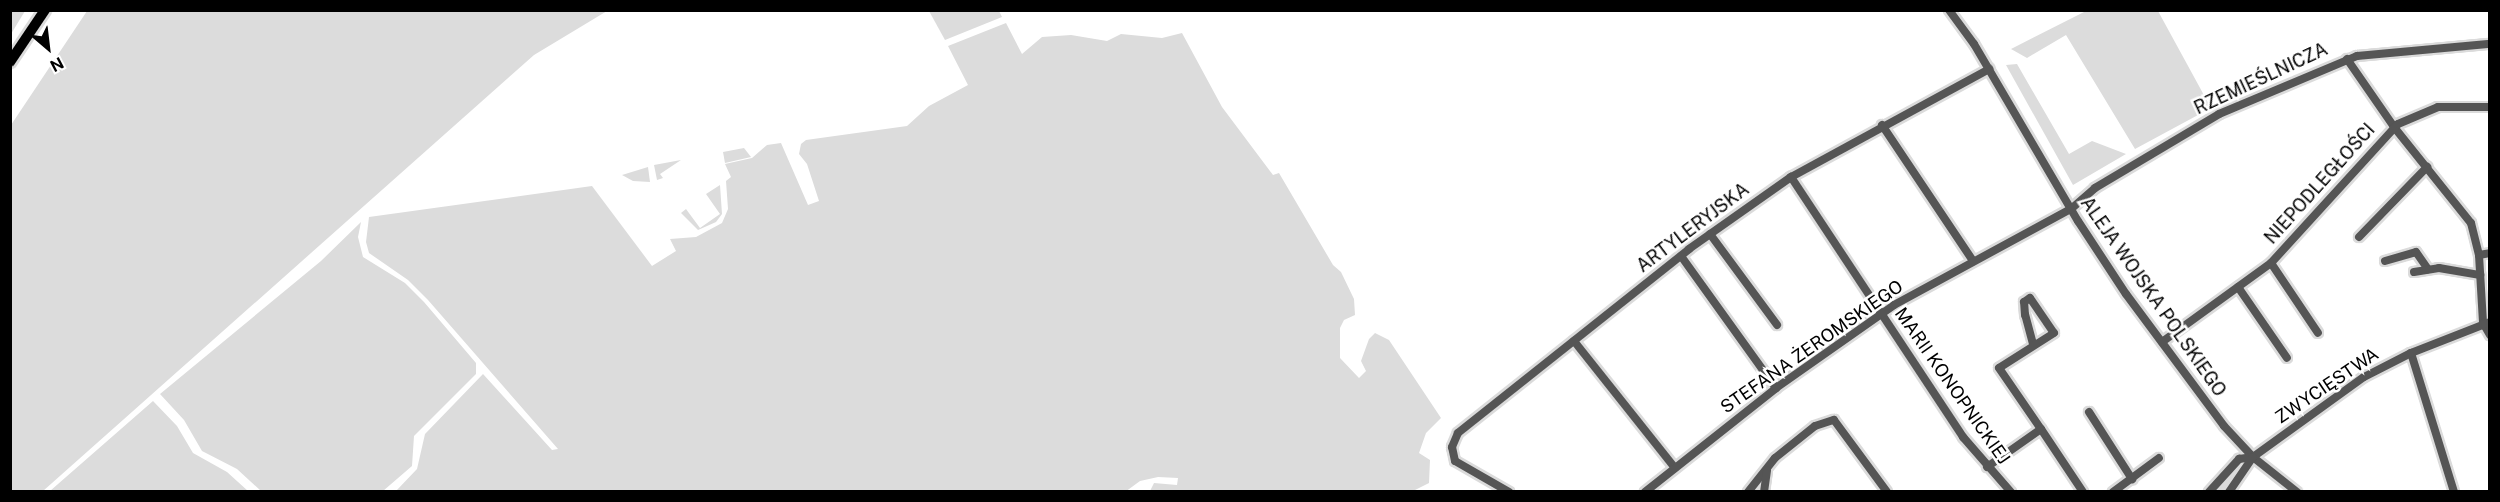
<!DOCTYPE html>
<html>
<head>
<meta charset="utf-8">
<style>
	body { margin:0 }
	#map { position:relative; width:2500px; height:502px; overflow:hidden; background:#fff; font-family:"Public Sans",sans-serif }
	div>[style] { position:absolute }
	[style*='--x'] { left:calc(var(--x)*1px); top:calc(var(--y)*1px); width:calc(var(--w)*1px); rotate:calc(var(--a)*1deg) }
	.green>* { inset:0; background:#dcdcdc }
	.roads { filter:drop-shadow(2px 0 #dbdbdb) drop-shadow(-2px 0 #dbdbdb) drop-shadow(0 2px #dbdbdb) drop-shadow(0 -2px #dbdbdb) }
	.minor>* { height:8px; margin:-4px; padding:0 4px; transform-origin:4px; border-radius:4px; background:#555 }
	.major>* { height:10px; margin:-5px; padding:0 5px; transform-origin:5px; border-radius:5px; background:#000 }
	span { translate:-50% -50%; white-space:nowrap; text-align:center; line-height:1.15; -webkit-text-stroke:5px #fff; paint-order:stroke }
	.street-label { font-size:18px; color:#000 }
	.frame { position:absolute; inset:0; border:12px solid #000; pointer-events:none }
	.north { position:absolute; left:18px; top:18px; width:60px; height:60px; -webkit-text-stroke:4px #fff; paint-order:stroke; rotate:152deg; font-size:16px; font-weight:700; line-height:24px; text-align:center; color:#000 }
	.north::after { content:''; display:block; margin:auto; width:21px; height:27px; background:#000; clip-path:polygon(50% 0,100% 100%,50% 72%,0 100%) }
</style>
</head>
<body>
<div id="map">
	<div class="green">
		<div style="clip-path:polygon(11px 10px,25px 11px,11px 34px,10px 11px)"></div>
		<div style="clip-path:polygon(87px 11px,87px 10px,607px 11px,534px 55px,43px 491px,11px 491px,11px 125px)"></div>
		<div style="clip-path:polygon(929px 11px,999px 11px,1002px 17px,945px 40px)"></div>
		<div style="clip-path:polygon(2086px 11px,2158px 11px,2211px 108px,2135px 149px,2066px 35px,2027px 58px,2011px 49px)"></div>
		<div style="clip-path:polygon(1006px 23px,1022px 54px,1042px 37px,1071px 35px,1107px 41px,1121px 34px,1162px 38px,1182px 33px,1222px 107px,1273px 175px,1279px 173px,1333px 265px,1341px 272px,1354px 299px,1355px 315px,1344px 320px,1340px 328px,1340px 358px,1359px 378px,1366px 371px,1361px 361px,1369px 339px,1375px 333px,1389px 340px,1441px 418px,1426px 433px,1419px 453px,1430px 460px,1429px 483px,1411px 492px,1150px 491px,1154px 483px,1177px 485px,1178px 478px,1158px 477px,1140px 481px,1125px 492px,396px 491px,417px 469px,425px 434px,483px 374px,552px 450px,558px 449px,428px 300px,408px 280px,369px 253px,366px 242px,369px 217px,592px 186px,652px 266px,676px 251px,670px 239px,696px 237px,722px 223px,728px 209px,726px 181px,731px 177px,725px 164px,752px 158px,767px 145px,781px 143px,808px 205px,819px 201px,807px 164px,799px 154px,801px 144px,806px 140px,907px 126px,929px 106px,968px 85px,948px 46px)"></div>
		<div style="clip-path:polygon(2017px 64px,2069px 154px,2092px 141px,2126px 154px,2073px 185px,2006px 65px)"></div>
		<div style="clip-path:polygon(744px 148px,751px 157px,725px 163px,723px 152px)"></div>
		<div style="clip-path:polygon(681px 160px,660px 174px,663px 178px,657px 180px,654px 165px)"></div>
		<div style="clip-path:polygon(648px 167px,650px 182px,633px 181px,622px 175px)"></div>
		<div style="clip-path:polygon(720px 185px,722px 214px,716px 222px,698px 230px,681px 213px,686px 209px,700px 228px,720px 214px,706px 194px)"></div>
		<div style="clip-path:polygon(361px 222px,358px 237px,363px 257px,405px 283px,424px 302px,476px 363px,476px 374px,414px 436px,412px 466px,383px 491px,261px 491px,237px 469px,202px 451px,184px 420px,160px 394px,321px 261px)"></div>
		<div style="clip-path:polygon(153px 401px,177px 426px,193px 453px,227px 472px,248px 491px,50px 491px)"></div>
		<div style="clip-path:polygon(2236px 466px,2242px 471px,2224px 491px,2214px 492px)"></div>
	</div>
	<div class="roads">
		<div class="minor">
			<div style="--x:1949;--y:10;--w:42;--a:53.7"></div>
			<div style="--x:1974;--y:44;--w:205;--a:59.6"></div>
			<div style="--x:2078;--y:221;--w:87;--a:56.7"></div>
			<div style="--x:2126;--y:294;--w:164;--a:53.4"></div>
			<div style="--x:2224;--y:426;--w:42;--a:46.9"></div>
			<div style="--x:2253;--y:457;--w:56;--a:38.5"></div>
			<div style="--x:2347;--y:59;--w:83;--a:55.3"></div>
			<div style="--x:2394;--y:127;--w:123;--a:51.3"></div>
			<div style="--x:2471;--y:223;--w:33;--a:76"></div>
			<div style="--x:2479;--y:255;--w:68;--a:86.6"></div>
			<div style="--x:2483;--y:323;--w:14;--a:60"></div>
			<div style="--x:1882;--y:125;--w:164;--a:56.2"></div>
			<div style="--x:1791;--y:177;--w:312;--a:56.5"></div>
			<div style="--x:1963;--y:437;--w:73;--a:48.9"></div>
			<div style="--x:1710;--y:234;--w:113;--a:53.6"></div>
			<div style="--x:2359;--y:237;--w:98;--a:-45.8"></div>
			<div style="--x:2479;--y:255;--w:11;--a:-10"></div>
			<div style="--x:1681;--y:256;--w:163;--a:54.3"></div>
			<div style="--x:2385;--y:261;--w:32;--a:-16"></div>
			<div style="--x:2416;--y:252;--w:21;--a:55"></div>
			<div style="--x:2271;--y:263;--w:84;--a:56.1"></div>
			<div style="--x:2414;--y:272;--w:25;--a:-9"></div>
			<div style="--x:2439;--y:268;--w:42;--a:9.7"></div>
			<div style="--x:2238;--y:287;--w:86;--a:55.4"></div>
			<div style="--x:1574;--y:341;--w:162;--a:51.5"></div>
			<div style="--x:2162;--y:342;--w:135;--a:-35.9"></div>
			<div style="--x:2271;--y:263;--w:188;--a:-47.6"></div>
			<div style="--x:2398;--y:124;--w:43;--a:-23"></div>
			<div style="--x:2438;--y:107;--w:52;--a:0"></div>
			<div style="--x:2033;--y:344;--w:30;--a:-105"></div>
			<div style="--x:2025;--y:315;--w:13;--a:-94"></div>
			<div style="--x:2024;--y:302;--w:7;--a:-34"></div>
			<div style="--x:2030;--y:298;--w:42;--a:55.6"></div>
			<div style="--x:2054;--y:333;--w:65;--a:147.5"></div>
			<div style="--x:1999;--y:368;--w:74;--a:55.5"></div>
			<div style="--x:2411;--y:353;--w:145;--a:72.8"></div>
			<div style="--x:2089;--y:412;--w:80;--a:57.3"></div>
			<div style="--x:1987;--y:467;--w:66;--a:-35.1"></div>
			<div style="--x:2041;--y:429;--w:76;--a:56.3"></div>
			<div style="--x:1509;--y:492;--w:62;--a:-150.1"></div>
			<div style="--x:1455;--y:461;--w:14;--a:-102"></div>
			<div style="--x:1452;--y:447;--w:15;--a:-67"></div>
			<div style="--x:1458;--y:433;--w:295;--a:-38.5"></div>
			<div style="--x:1689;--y:249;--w:125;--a:-35.2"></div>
			<div style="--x:1791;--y:177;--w:226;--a:-28.6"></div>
			<div style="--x:1645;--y:492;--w:167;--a:-38.4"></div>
			<div style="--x:1776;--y:388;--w:144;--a:-35.1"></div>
			<div style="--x:1894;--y:305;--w:201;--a:-28.5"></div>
			<div style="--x:2071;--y:209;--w:32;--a:-41"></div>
			<div style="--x:2095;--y:188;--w:144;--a:-30.8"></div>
			<div style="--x:2219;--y:114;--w:150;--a:-22.8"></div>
			<div style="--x:2357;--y:56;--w:134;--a:-5.2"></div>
			<div style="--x:1748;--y:492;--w:43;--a:-51.5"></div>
			<div style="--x:1775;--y:458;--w:51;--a:-38.7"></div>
			<div style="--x:1815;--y:426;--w:20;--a:-18"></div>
			<div style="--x:1834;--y:420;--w:89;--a:53.6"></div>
			<div style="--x:1764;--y:492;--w:22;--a:-82"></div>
			<div style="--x:2113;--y:492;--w:57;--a:-36.5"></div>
			<div style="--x:2209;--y:492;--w:45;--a:-47.7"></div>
			<div style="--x:2239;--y:459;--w:14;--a:-8"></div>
			<div style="--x:2253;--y:457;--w:137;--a:-35.8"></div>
			<div style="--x:2364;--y:377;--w:53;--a:-27.1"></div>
			<div style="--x:2411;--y:353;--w:85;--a:-21.4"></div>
			<div style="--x:2229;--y:492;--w:42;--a:-55.6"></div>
		</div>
		<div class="major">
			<div style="--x:10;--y:62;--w:63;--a:-56.1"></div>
		</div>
	</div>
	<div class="street-label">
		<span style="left:2261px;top:79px;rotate:-25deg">RZEMIEŚLNICZA</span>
		<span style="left:2320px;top:184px;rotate:-48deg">NIEPODLEGŁOŚCI</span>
		<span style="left:1693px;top:228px;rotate:-37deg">ARTYLERYJSKA</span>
		<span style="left:2153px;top:297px;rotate:55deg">ALEJA WOJSKA POLSKIEGO</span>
		<span style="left:1812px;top:347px;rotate:-35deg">STEFANA ŻEROMSKIEGO</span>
		<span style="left:1952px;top:386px;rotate:55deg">MARII KONOPNICKIEJ</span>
		<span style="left:2327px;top:386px;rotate:-34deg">ZWYCIĘSTWA</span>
	</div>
	<div class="frame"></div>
	<div class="north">N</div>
</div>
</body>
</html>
